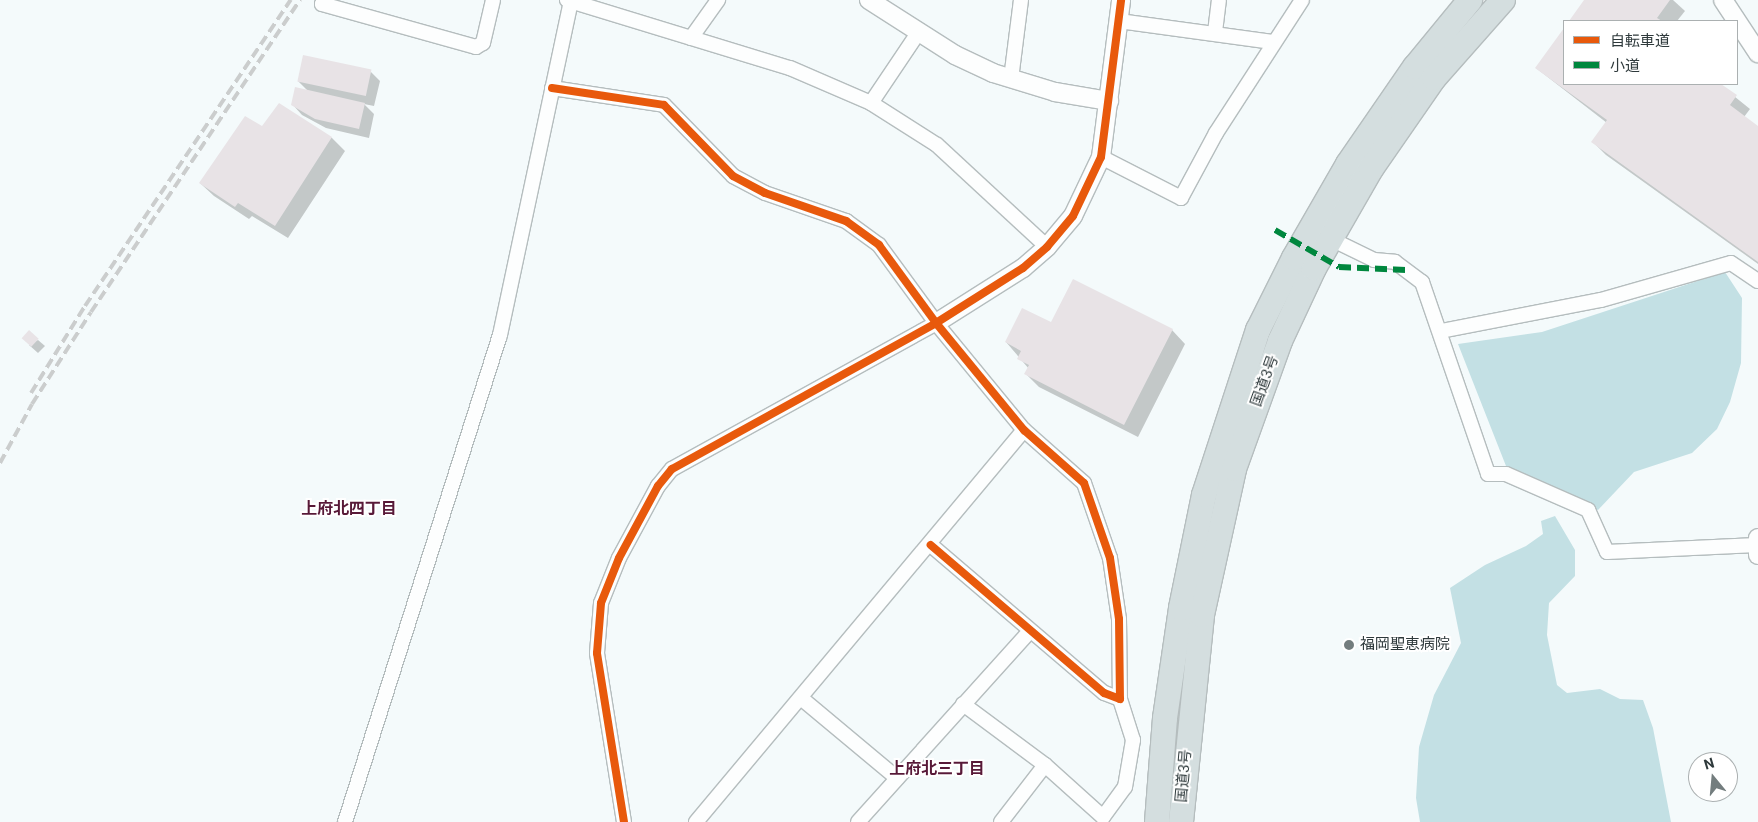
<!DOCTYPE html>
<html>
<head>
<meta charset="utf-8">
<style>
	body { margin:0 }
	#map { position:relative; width:1758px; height:822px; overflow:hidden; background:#f4fafb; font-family:Roboto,"Noto Sans JP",sans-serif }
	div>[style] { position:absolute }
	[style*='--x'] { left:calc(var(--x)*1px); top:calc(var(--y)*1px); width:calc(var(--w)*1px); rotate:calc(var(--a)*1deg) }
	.forest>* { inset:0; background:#c3e0e4 }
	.shadow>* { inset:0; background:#0003 }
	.building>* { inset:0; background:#e8e3e6; transform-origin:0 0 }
	.roads { filter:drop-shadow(1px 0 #b5bdbe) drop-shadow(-1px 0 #b5bdbe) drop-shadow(0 1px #b5bdbe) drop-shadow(0 -1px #b5bdbe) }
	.minor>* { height:14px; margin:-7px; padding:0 7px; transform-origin:7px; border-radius:7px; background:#fdfefe }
	.tertiary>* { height:18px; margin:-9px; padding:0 9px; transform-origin:9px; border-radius:9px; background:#fdfefe }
	.trunk>* { height:24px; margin:-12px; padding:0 12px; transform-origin:12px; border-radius:12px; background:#d4dedf }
	.rail>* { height:4px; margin-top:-2px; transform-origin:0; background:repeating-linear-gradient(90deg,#cbcdcd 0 10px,transparent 0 15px) }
	.quiet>* { height:6px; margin-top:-3px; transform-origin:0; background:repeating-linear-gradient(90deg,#00873e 0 12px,transparent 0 18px) }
	.cycleway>* { height:8px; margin:-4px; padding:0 4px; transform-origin:4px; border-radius:4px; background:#e8590c }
	.dots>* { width:14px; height:14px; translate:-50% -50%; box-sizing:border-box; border:2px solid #fff; border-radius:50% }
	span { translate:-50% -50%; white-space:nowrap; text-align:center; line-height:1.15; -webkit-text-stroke:4px #fff; paint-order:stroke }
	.street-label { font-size:15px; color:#2e393b }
	.poi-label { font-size:15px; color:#2e393b }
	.left { translate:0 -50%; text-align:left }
	.neighbourhood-label { font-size:16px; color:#581938; font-weight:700 }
	.legend { position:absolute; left:1563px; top:20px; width:175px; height:65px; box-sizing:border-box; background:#fff; border:1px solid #abb0b1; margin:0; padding:6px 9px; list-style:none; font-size:15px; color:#2e393b }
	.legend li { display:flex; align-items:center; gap:10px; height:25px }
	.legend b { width:25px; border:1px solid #abb0b1 }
	.north { position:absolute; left:1688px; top:752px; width:50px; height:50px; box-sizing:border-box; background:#fff; border:1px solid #abb0b1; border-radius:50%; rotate:343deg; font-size:14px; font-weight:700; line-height:20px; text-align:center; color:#2e393b }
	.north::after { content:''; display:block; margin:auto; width:18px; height:22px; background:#737d7e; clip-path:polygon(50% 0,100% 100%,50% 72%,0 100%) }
</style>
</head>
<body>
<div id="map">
	<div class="forest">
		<div style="clip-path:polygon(1725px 272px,1742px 298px,1741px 363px,1730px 402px,1717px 429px,1692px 453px,1634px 472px,1598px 510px,1533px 486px,1506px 466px,1458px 344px,1542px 332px)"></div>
		<div style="clip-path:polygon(1555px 516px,1575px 550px,1575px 576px,1549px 603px,1547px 635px,1557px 685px,1567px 693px,1600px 689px,1620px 699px,1643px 700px,1653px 728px,1671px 822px,1420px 822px,1416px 798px,1419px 747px,1434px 695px,1461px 643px,1450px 588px,1485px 565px,1526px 546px,1543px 534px,1541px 521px)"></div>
	</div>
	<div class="shadow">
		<div style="clip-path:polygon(1586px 0,1673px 0,1685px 11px,1677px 21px,1570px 21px)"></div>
		<div style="clip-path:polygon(1564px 30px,1564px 84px,1719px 84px,1750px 109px,1744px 117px,1758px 127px,1758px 264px,1606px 155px,1593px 142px,1607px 123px,1536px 68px)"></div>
		<div style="clip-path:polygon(370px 71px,380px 81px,374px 106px,364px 104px,374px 114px,369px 138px,326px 128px,302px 115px,293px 105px,309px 92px,298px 81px)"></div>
		<div style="clip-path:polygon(279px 104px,332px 138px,345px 151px,288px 238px,252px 216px,249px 219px,214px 196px,200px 183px,263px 128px)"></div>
		<div style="clip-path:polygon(1051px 324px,1172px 330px,1185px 344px,1138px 437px,1039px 387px,1026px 374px,1029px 369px,1006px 342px)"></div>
		<div style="clip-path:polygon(38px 340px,45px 346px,38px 353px,29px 345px)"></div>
	</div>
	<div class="building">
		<div style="clip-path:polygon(1584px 0,1670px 0,1657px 18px,1662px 21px,1569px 21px)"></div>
		<div style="clip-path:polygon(1564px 28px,1564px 84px,1721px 84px,1737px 95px,1730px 105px,1758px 126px,1758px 262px,1591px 142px,1607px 120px,1535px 68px)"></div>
		<div style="left:303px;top:55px;width:70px;height:27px;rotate:12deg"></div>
		<div style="clip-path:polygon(295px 87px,365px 103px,359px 129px,315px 119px,291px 105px)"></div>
		<div style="clip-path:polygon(279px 103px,332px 137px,275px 226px,238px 203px,235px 207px,199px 183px,245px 116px,262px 126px)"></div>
		<div style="clip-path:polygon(1073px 279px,1173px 329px,1124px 425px,1024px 374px,1029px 365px,1017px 359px,1021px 351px,1005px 342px,1022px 308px,1051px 322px)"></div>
		<div style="left:29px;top:330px;width:13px;height:11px;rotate:42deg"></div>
	</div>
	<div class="roads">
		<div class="minor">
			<div style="--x:325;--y:0;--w:5;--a:127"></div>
			<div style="--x:322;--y:4;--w:160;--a:15.6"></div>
			<div style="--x:476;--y:47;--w:8;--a:-30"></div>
			<div style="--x:483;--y:43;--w:44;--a:-76.9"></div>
			<div style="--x:567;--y:0;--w:233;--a:17"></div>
			<div style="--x:790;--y:68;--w:88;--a:23.4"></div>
			<div style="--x:871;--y:103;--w:78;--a:32.5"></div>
			<div style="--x:937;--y:145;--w:150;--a:42.8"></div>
			<div style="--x:1119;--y:21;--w:155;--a:7.8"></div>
			<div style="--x:1215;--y:32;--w:32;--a:-83"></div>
			<div style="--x:691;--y:38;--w:47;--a:-54.6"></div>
			<div style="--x:1011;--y:79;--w:80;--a:-82.8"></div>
			<div style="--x:552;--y:88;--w:113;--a:8.6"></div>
			<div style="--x:664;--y:105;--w:99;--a:45.8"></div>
			<div style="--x:733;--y:176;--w:36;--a:28"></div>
			<div style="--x:765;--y:193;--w:86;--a:19.1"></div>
			<div style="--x:846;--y:221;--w:41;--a:36"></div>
			<div style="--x:879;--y:245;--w:97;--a:53.8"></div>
			<div style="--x:936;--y:323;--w:139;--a:50.6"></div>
			<div style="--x:1024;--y:430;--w:80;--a:41.5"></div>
			<div style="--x:1084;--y:483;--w:79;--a:70.9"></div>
			<div style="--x:1110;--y:558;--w:62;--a:81.6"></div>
			<div style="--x:1119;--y:619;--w:80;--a:89.3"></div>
			<div style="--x:1120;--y:699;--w:17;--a:-159"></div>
			<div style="--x:1104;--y:693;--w:228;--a:-139.5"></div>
			<div style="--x:871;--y:103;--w:84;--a:-56.1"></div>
			<div style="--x:1101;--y:157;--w:90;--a:27.1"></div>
			<div style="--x:1181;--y:198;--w:74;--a:-61.7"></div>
			<div style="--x:1216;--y:133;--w:158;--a:-57.1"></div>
			<div style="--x:1331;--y:239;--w:48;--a:26"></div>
			<div style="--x:1374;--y:260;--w:21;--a:5"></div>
			<div style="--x:1395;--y:262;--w:34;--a:37"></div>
			<div style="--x:1422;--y:282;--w:203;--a:71"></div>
			<div style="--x:1488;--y:474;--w:18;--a:0"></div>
			<div style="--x:1506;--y:474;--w:90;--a:23.7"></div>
			<div style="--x:1588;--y:510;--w:46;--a:65.7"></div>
			<div style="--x:1607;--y:552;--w:150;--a:-2.7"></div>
			<div style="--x:1441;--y:331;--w:163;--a:-11"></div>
			<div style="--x:1601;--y:300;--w:135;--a:-15.9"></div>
			<div style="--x:1731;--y:263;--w:32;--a:34"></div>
			<div style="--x:801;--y:698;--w:125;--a:39.8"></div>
			<div style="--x:963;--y:704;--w:102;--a:36.6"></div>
			<div style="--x:1045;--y:765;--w:72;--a:127.7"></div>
			<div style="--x:1045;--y:765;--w:78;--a:41.9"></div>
			<div style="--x:1103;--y:817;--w:37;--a:-54"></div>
			<div style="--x:1125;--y:787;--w:48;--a:-80.3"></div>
			<div style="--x:1133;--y:740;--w:43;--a:-107.6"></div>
			<div style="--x:345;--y:822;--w:511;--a:-72.35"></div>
			<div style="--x:500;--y:335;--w:342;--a:-78"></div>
			<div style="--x:624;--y:822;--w:171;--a:-99.1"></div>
			<div style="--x:597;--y:653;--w:50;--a:-85.4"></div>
			<div style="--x:601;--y:603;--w:48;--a:-68.2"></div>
			<div style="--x:619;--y:558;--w:82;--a:-61.6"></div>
			<div style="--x:658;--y:486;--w:22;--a:-51"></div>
			<div style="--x:672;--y:469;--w:302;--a:-28.9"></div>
			<div style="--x:696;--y:822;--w:511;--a:-50.08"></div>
			<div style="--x:858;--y:822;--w:256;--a:-48"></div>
		</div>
		<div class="tertiary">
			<div style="--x:869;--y:0;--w:102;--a:32.6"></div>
			<div style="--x:955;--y:55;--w:42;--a:25.3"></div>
			<div style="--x:993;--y:73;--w:65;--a:17"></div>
			<div style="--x:1055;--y:92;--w:55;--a:9.5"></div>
			<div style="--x:1723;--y:0;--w:64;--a:56.6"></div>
			<div style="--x:936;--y:323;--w:103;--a:-32.3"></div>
			<div style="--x:1023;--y:268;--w:32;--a:-41"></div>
			<div style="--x:1047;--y:247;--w:40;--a:-50"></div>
			<div style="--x:1073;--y:216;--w:65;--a:-64.6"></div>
			<div style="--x:1101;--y:157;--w:158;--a:-82.7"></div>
			<div style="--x:1758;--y:538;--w:17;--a:90"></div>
		</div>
		<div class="trunk">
			<div style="--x:1157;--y:822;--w:104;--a:-85.6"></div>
			<div style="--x:1165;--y:718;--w:111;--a:-81.7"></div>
			<div style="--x:1181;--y:608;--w:115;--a:-78.5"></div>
			<div style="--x:1204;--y:495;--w:174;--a:-71.9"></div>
			<div style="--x:1258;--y:330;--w:80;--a:-63.4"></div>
			<div style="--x:1294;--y:258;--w:108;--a:-60.1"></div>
			<div style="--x:1348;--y:164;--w:118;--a:-55.4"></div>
			<div style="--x:1415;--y:67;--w:87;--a:-50.6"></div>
			<div style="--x:1181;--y:822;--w:208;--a:-84.2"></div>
			<div style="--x:1202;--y:615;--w:149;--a:-77.6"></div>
			<div style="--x:1234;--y:469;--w:136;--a:-70.2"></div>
			<div style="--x:1280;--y:341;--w:81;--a:-65"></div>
			<div style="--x:1314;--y:268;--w:114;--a:-60.1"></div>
			<div style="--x:1371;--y:169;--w:111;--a:-55.3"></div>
			<div style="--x:1434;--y:78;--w:104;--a:-48.5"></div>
		</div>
	</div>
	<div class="rail">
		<div style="--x:31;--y:393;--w:102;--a:-58.2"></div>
		<div style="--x:85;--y:306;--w:369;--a:-56.1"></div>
		<div style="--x:0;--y:463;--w:67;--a:-61.5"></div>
		<div style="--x:32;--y:404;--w:109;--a:-57.3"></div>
		<div style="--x:91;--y:312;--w:376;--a:-56.2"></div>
	</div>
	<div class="quiet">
		<div style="--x:1275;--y:230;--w:74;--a:30"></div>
		<div style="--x:1339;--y:267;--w:67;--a:2.6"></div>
	</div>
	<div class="cycleway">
		<div style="--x:552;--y:88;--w:113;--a:8.6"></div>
		<div style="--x:664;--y:105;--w:99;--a:45.8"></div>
		<div style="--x:733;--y:176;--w:36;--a:28"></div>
		<div style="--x:765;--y:193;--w:86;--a:19.1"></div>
		<div style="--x:846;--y:221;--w:41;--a:36"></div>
		<div style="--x:879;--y:245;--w:97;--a:53.8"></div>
		<div style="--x:936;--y:323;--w:139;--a:50.6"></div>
		<div style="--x:1024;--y:430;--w:80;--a:41.5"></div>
		<div style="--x:1084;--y:483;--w:79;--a:70.9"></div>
		<div style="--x:1110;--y:558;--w:62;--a:81.6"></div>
		<div style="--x:1119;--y:619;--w:80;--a:89.3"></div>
		<div style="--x:1120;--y:699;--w:17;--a:-159"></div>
		<div style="--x:1104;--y:693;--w:228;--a:-139.5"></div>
		<div style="--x:624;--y:822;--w:171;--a:-99.1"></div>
		<div style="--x:597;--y:653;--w:50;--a:-85.4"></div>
		<div style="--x:601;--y:603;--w:48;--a:-68.2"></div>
		<div style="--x:619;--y:558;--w:82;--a:-61.6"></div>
		<div style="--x:658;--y:486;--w:22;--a:-51"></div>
		<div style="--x:672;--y:469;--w:302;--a:-28.9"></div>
		<div style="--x:936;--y:323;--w:103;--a:-32.3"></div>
		<div style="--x:1023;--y:268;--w:32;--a:-41"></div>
		<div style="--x:1047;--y:247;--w:40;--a:-50"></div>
		<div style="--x:1073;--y:216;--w:65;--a:-64.6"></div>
		<div style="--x:1101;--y:157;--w:158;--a:-82.7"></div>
	</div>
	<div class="dots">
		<div style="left:1349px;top:645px;background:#737d7e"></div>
	</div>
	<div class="street-label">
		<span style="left:1265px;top:381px;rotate:-70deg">国道3号</span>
		<span style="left:1184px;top:776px;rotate:-85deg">国道3号</span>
	</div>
	<div class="poi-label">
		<span class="left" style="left:1360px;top:645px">福岡聖恵病院</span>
	</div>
	<div class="neighbourhood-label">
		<span style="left:349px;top:509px">上府北四丁目</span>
		<span style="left:937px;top:769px">上府北三丁目</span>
	</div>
	<ul class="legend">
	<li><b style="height:6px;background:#e8590c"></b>自転車道</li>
	<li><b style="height:6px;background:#00873e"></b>小道</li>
	</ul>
	<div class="north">N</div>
</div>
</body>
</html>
